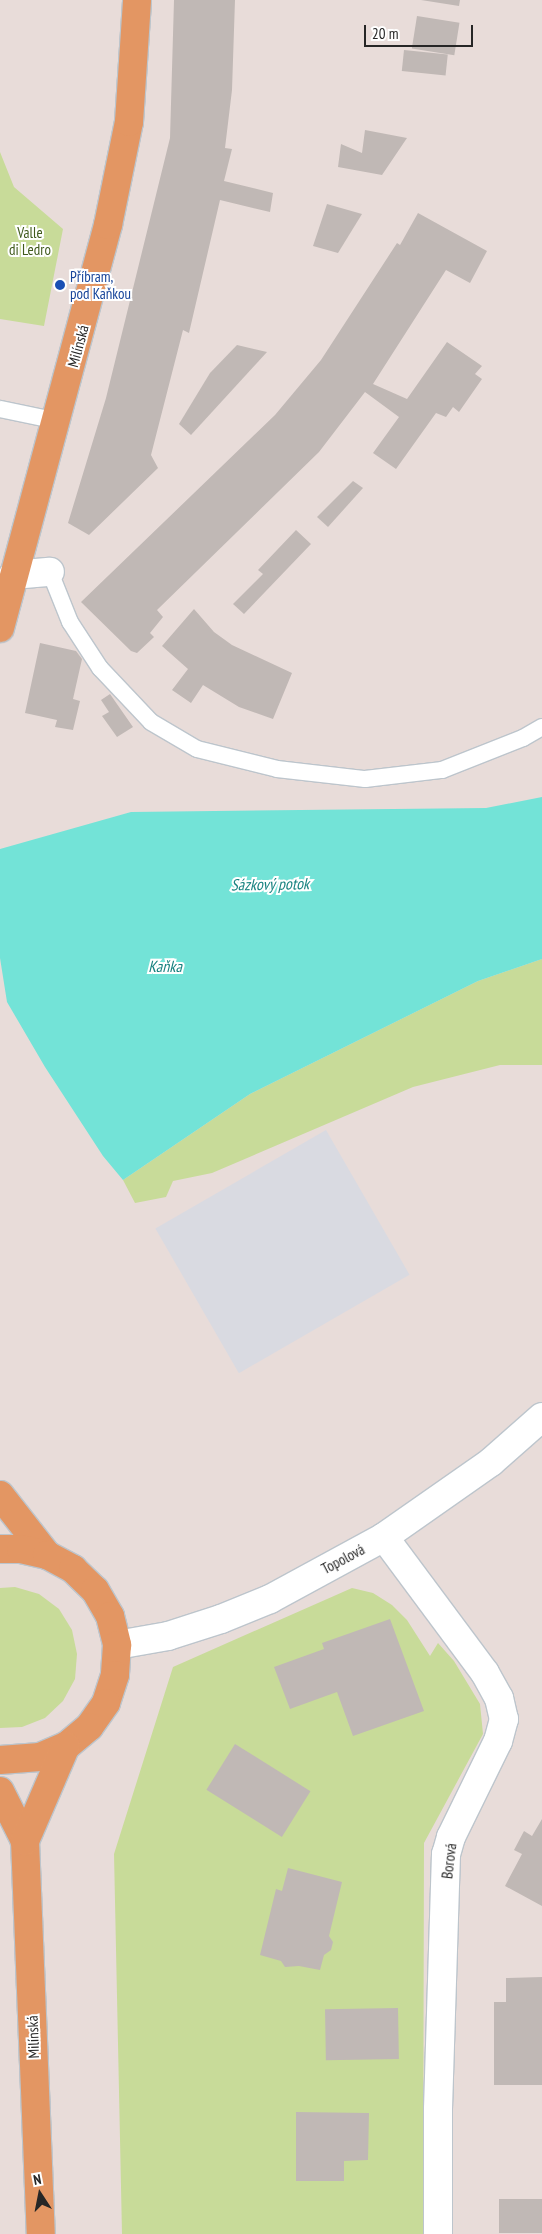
<!DOCTYPE html>
<html>
<head>
<meta charset="utf-8">
<style>
	body { margin:0 }
	#map { position:relative; width:542px; height:2234px; overflow:hidden; background:#e8dcd9; font-family:"PT Sans Narrow",sans-serif }
	div>[style] { position:absolute }
	[style*='--x'] { left:calc(var(--x)*1px); top:calc(var(--y)*1px); width:calc(var(--w)*1px); rotate:calc(var(--a)*1deg) }
	.industrial>* { inset:0; background:#d9dae1; transform-origin:0 0 }
	.green>* { inset:0; background:#c8db99 }
	.water>* { inset:0; background:#73e3d7 }
	.building>* { inset:0; background:#c0b8b5; transform-origin:0 0 }
	.roads { filter:drop-shadow(1px 0 #bdc5cc) drop-shadow(-1px 0 #bdc5cc) drop-shadow(0 1px #bdc5cc) drop-shadow(0 -1px #bdc5cc) }
	.lane>* { height:16px; margin:-8px; padding:0 8px; transform-origin:8px; border-radius:8px; background:#fff }
	.street>* { height:28px; margin:-14px; padding:0 14px; transform-origin:14px; border-radius:14px; background:#fff }
	.primary>* { height:28px; margin:-14px; padding:0 14px; transform-origin:14px; border-radius:14px; background:#e39663 }
	.dots>* { width:14px; height:14px; translate:-50% -50%; box-sizing:border-box; border:2px solid #fff; border-radius:50% }
	span { translate:-50% -50%; white-space:nowrap; text-align:center; line-height:1.15; -webkit-text-stroke:4px #fff; paint-order:stroke }
	.park-label { font-size:15px; color:#415b1e }
	.transit-label { font-size:15px; color:#164399 }
	.left { translate:0 -50%; text-align:left }
	.street-label { font-size:15px; color:#262626 }
	.water-label { font-size:16px; color:#188380; font-style:italic }
	.north { position:absolute; left:15px; top:2169px; width:50px; height:50px; -webkit-text-stroke:4px #fff; paint-order:stroke; rotate:349deg; font-size:14px; font-weight:700; line-height:20px; text-align:center; color:#262626 }
	.north::after { content:''; display:block; margin:auto; width:18px; height:22px; background:#262626; clip-path:polygon(50% 0,100% 100%,50% 72%,0 100%) }
	.scale { position:absolute; left:364px; top:25px; width:109px; height:22px; box-sizing:border-box; border:2px solid #262626; border-top:0; padding-left:6px; font-size:15px; line-height:18px; white-space:nowrap; color:#262626; -webkit-text-stroke:4px #fff; paint-order:stroke }
</style>
</head>
<body>
<div id="map">
	<div class="industrial">
		<div style="left:326px;top:1130px;width:167px;height:197px;rotate:60deg"></div>
	</div>
	<div class="green">
		<div style="clip-path:polygon(0 152px,14px 187px,63px 229px,44px 326px,0 319px)"></div>
		<div style="clip-path:polygon(542px 959px,542px 1065px,500px 1065px,413px 1087px,212px 1173px,173px 1181px,166px 1197px,135px 1203px,123px 1180px,250px 1094px,478px 981px)"></div>
		<div style="clip-path:polygon(15px 1587px,39px 1594px,59px 1609px,72px 1630px,77px 1654px,75px 1679px,63px 1701px,45px 1718px,22px 1727px,0 1728px,0 1588px)"></div>
		<div style="clip-path:polygon(352px 1588px,373px 1593px,392px 1605px,407px 1620px,430px 1656px,438px 1643px,454px 1661px,480px 1704px,483px 1734px,424px 1843px,423px 2234px,122px 2234px,114px 1854px,173px 1667px)"></div>
	</div>
	<div class="water">
		<div style="clip-path:polygon(542px 797px,542px 959px,478px 981px,250px 1094px,123px 1180px,103px 1156px,45px 1067px,7px 1002px,0 958px,0 849px,131px 812px,486px 808px)"></div>
	</div>
	<div class="building">
		<div style="clip-path:polygon(174px 0,235px 0,232px 90px,225px 148px,232px 149px,224px 181px,273px 193px,270px 212px,220px 200px,189px 333px,183px 330px,151px 455px,158px 468px,89px 535px,68px 523px,106px 398px,170px 138px)"></div>
		<div style="clip-path:polygon(421px 0,460px 0,459px 6px)"></div>
		<div style="left:417px;top:16px;width:43px;height:33px;rotate:9deg"></div>
		<div style="left:404px;top:50px;width:44px;height:21px;rotate:6deg"></div>
		<div style="clip-path:polygon(365px 130px,407px 138px,382px 175px,338px 167px,341px 144px,362px 153px)"></div>
		<div style="clip-path:polygon(327px 204px,362px 214px,338px 253px,313px 246px)"></div>
		<div style="clip-path:polygon(418px 213px,487px 251px,470px 283px,446px 270px,373px 384px,407px 399px,447px 342px,482px 366px,475px 374px,482px 379px,459px 412px,453px 407px,446px 417px,436px 413px,396px 469px,373px 453px,399px 417px,365px 392px,319px 452px,157px 610px,163px 617px,150px 633px,154px 637px,137px 653px,131px 651px,81px 602px,275px 415px,321px 360px,397px 243px,400px 245px)"></div>
		<div style="clip-path:polygon(237px 345px,267px 352px,191px 435px,179px 424px,210px 373px)"></div>
		<div style="clip-path:polygon(353px 481px,363px 488px,328px 527px,317px 517px)"></div>
		<div style="clip-path:polygon(296px 530px,311px 544px,244px 614px,233px 604px,263px 574px,258px 570px)"></div>
		<div style="clip-path:polygon(194px 609px,214px 632px,232px 645px,292px 673px,273px 719px,239px 707px,203px 685px,191px 703px,172px 690px,188px 669px,162px 646px)"></div>
		<div style="clip-path:polygon(40px 643px,76px 651px,82px 659px,73px 699px,80px 701px,73px 730px,55px 727px,57px 720px,25px 713px)"></div>
		<div style="clip-path:polygon(110px 694px,133px 727px,117px 737px,102px 716px,109px 712px,101px 700px)"></div>
		<div style="clip-path:polygon(390px 1619px,424px 1711px,353px 1736px,337px 1692px,290px 1709px,274px 1667px,324px 1649px,322px 1643px)"></div>
		<div style="left:235px;top:1744px;width:89px;height:54px;rotate:32deg"></div>
		<div style="clip-path:polygon(542px 1819px,542px 1906px,505px 1886px,522px 1854px,514px 1850px,524px 1831px,532px 1836px)"></div>
		<div style="clip-path:polygon(288px 1868px,342px 1882px,329px 1936px,333px 1942px,331px 1950px,324px 1955px,320px 1970px,299px 1966px,285px 1967px,281px 1961px,260px 1955px,276px 1889px,282px 1891px)"></div>
		<div style="clip-path:polygon(542px 1977px,542px 2085px,494px 2085px,494px 2002px,506px 2002px,506px 1978px)"></div>
		<div style="left:398px;top:2008px;width:51px;height:73px;rotate:89deg"></div>
		<div style="clip-path:polygon(296px 2112px,369px 2113px,368px 2160px,344px 2161px,344px 2181px,296px 2181px)"></div>
		<div style="left:499px;top:2199px;width:43px;height:34px"></div>
	</div>
	<div class="roads">
		<div class="lane">
			<div style="--x:0;--y:409;--w:59;--a:11.7"></div>
			<div style="--x:50;--y:572;--w:54;--a:68.2"></div>
			<div style="--x:70;--y:622;--w:55;--a:56.9"></div>
			<div style="--x:100;--y:668;--w:74;--a:46.6"></div>
			<div style="--x:151;--y:722;--w:53;--a:30.4"></div>
			<div style="--x:197;--y:749;--w:82;--a:14"></div>
			<div style="--x:277;--y:769;--w:89;--a:6.5"></div>
			<div style="--x:365;--y:779;--w:78;--a:-6.7"></div>
			<div style="--x:442;--y:770;--w:87;--a:-21.6"></div>
			<div style="--x:523;--y:738;--w:22;--a:-30"></div>
		</div>
		<div class="street">
			<div style="--x:13;--y:575;--w:37;--a:-5"></div>
			<div style="--x:384;--y:1537;--w:169;--a:53.4"></div>
			<div style="--x:485;--y:1673;--w:29;--a:61"></div>
			<div style="--x:499;--y:1698;--w:22;--a:77"></div>
			<div style="--x:504;--y:1719;--w:23;--a:105"></div>
			<div style="--x:498;--y:1741;--w:107;--a:116.1"></div>
			<div style="--x:451;--y:1837;--w:18;--a:106"></div>
			<div style="--x:446;--y:1854;--w:256;--a:91.8"></div>
			<div style="--x:438;--y:2110;--w:124;--a:90"></div>
			<div style="--x:117;--y:1645;--w:52;--a:-10"></div>
			<div style="--x:168;--y:1636;--w:56;--a:-17.8"></div>
			<div style="--x:221;--y:1619;--w:53;--a:-22.2"></div>
			<div style="--x:270;--y:1599;--w:130;--a:-28.5"></div>
			<div style="--x:384;--y:1537;--w:131;--a:-35"></div>
			<div style="--x:491;--y:1462;--w:68;--a:-41.4"></div>
		</div>
		<div class="primary">
			<div style="--x:0;--y:628;--w:417;--a:-75"></div>
			<div style="--x:108;--y:225;--w:105;--a:-78.5"></div>
			<div style="--x:129;--y:122;--w:122;--a:-86.2"></div>
			<div style="--x:0;--y:1495;--w:76;--a:51.9"></div>
			<div style="--x:0;--y:1549;--w:21;--a:0"></div>
			<div style="--x:21;--y:1549;--w:27;--a:13"></div>
			<div style="--x:47;--y:1555;--w:30;--a:28"></div>
			<div style="--x:73;--y:1569;--w:30;--a:44"></div>
			<div style="--x:95;--y:1590;--w:30;--a:60"></div>
			<div style="--x:110;--y:1616;--w:30;--a:76"></div>
			<div style="--x:117;--y:1645;--w:30;--a:94"></div>
			<div style="--x:115;--y:1675;--w:29;--a:108"></div>
			<div style="--x:106;--y:1703;--w:29;--a:125"></div>
			<div style="--x:89;--y:1727;--w:30;--a:140"></div>
			<div style="--x:66;--y:1746;--w:28;--a:157"></div>
			<div style="--x:40;--y:1757;--w:40;--a:175.7"></div>
			<div style="--x:0;--y:1791;--w:56;--a:63.4"></div>
			<div style="--x:25;--y:1841;--w:393;--a:87.7"></div>
			<div style="--x:25;--y:1841;--w:103;--a:-66.7"></div>
		</div>
	</div>
	<div class="dots">
		<div style="left:60px;top:285px;background:#1a4fb4"></div>
	</div>
	<div class="park-label">
		<span style="left:30px;top:241px">Valle<br>di Ledro</span>
	</div>
	<div class="transit-label">
		<span class="left" style="left:70px;top:285px">Příbram,<br>pod Kaňkou</span>
	</div>
	<div class="street-label">
		<span style="left:78px;top:346px;rotate:-75deg">Milínská</span>
		<span style="left:343px;top:1559px;rotate:-28deg">Topolová</span>
		<span style="left:449px;top:1861px;rotate:-83deg">Borová</span>
		<span style="left:33px;top:2037px;rotate:-92deg">Milínská</span>
	</div>
	<div class="water-label">
		<span style="left:270px;top:884px;rotate:-1deg">Sázkový potok</span>
		<span style="left:165px;top:966px">Kaňka</span>
	</div>
	<div class="north">N</div>
	<div class="scale">20 m</div>
</div>
</body>
</html>
